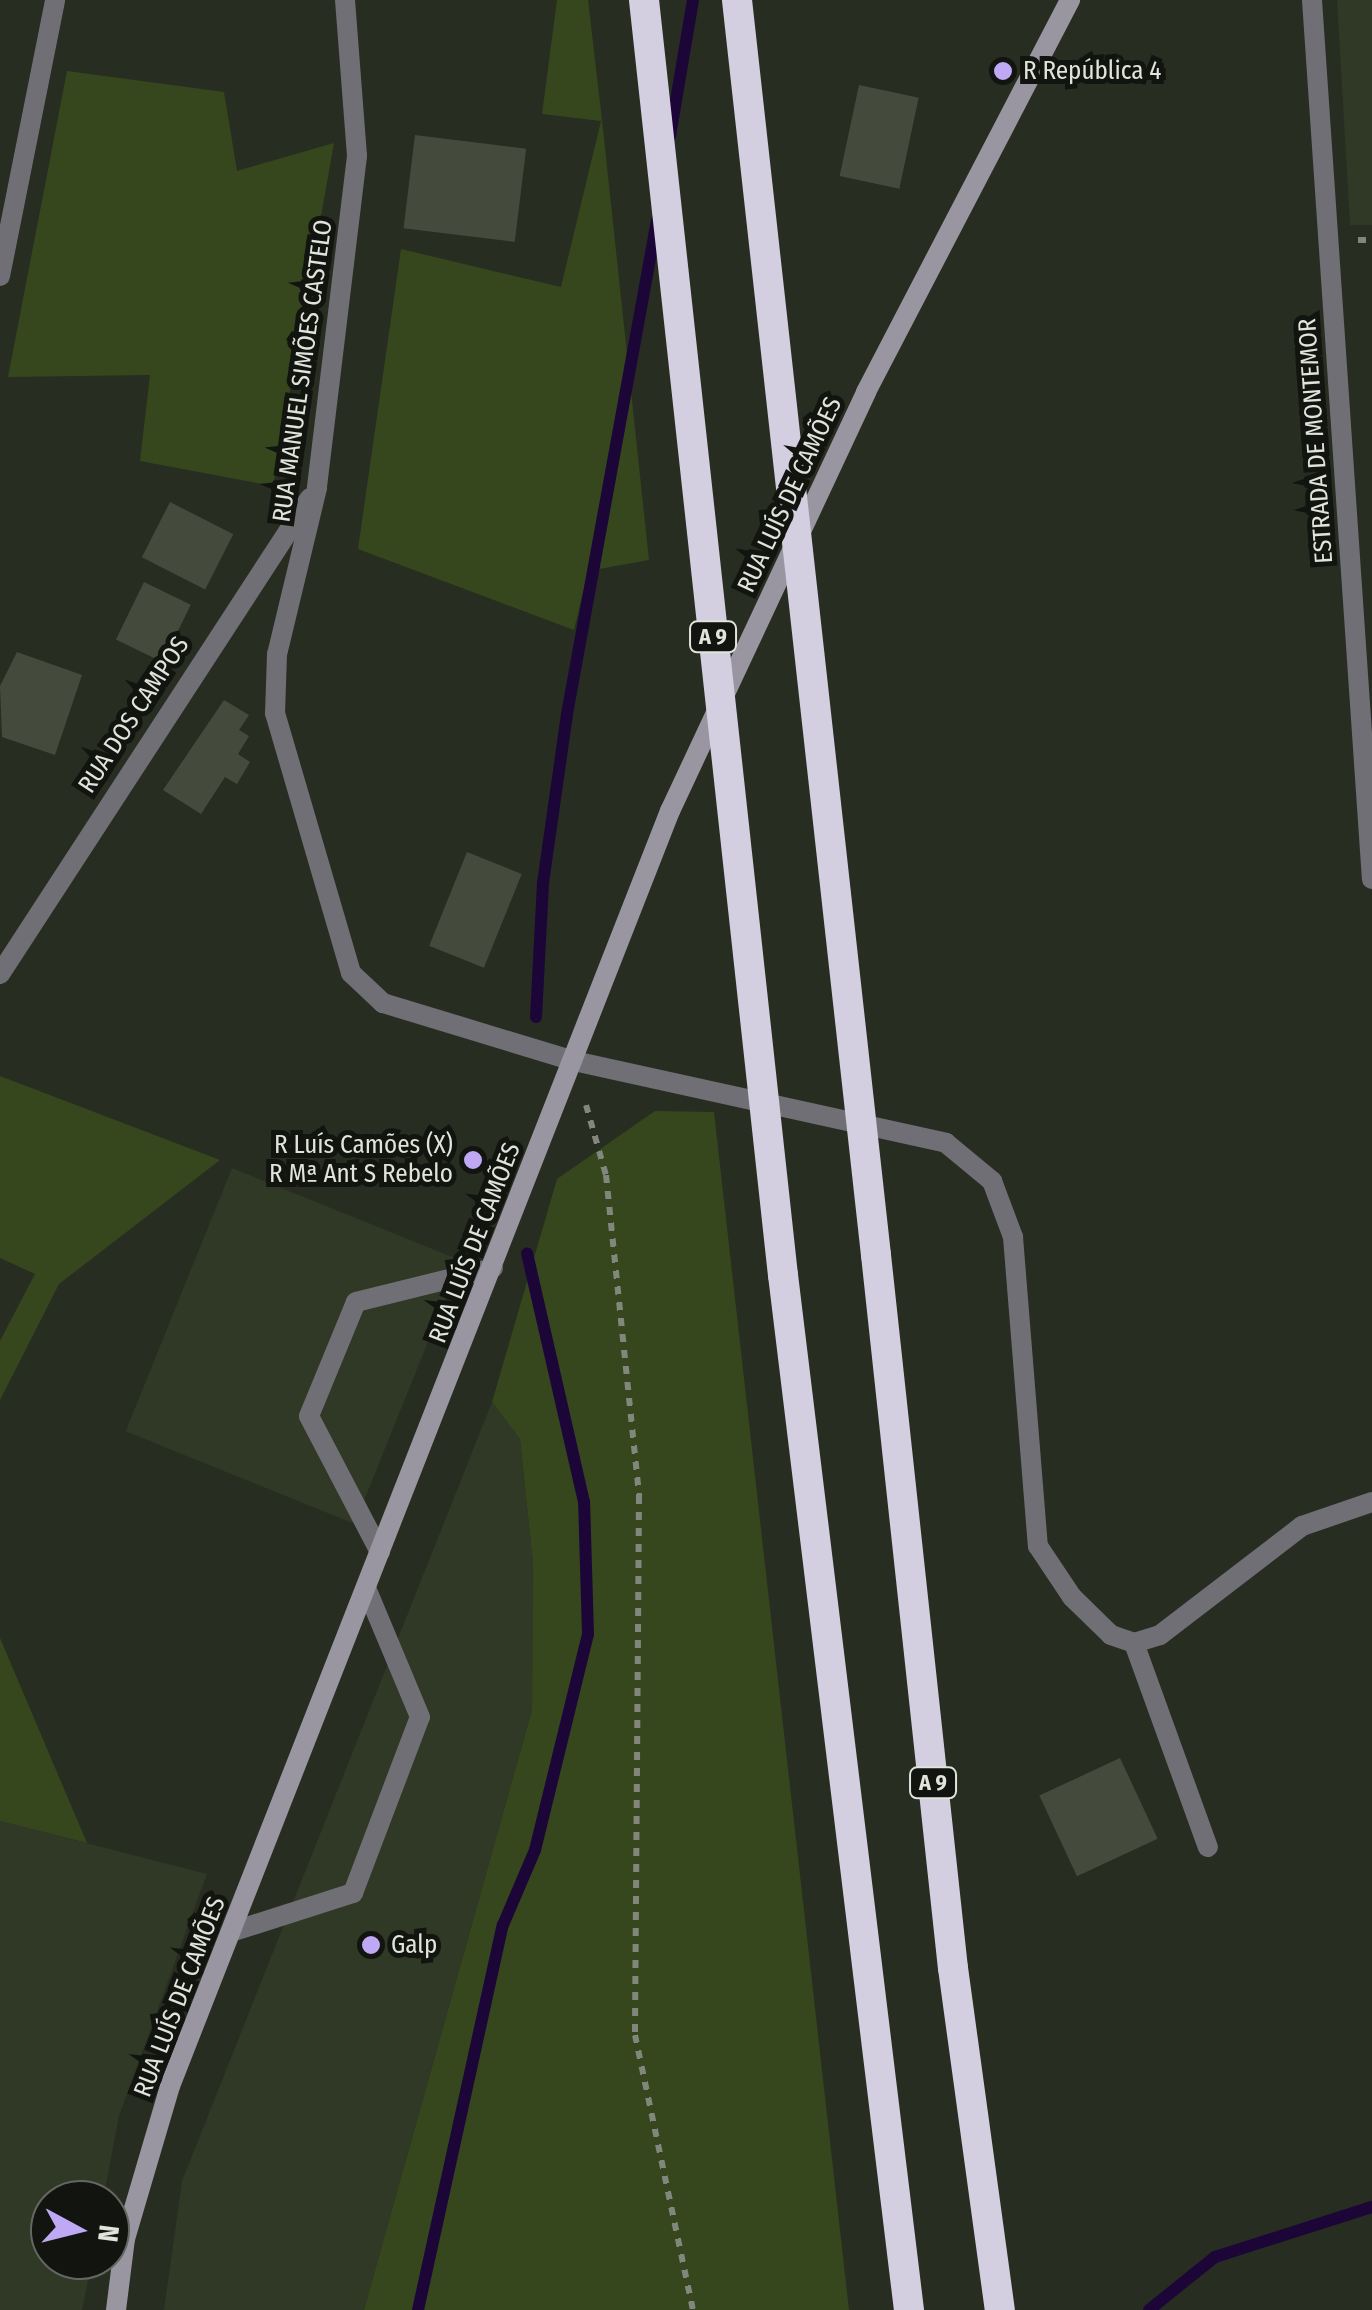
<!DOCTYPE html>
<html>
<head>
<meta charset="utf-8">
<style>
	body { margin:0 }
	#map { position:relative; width:1372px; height:2310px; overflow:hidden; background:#282d21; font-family:"Fira Sans Condensed",sans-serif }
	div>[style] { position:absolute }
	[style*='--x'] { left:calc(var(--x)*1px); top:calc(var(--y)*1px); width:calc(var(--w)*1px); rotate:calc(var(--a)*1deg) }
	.built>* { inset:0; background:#303826; transform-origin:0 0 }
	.green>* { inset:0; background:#36471d }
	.stream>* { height:12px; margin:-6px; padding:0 6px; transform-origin:6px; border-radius:6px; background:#1c0638 }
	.building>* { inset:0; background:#444b3d; transform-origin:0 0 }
	.path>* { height:6px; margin-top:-3px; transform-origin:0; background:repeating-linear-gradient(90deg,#82877d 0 8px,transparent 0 16px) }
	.service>* { height:20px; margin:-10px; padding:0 10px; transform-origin:10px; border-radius:10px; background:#716f76 }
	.minor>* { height:20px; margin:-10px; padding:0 10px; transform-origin:10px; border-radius:10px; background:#716f76 }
	.secondary>* { height:20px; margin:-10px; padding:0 10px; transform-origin:10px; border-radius:10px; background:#9996a1 }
	.motorway>* { height:30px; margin:-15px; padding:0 15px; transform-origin:15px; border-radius:15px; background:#d3cfe0 }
	.motorway-bridge>* { height:30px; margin:-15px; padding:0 15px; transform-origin:15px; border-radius:15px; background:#d3cfe0 }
	.dots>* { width:28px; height:28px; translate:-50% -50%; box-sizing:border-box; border:5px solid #12140f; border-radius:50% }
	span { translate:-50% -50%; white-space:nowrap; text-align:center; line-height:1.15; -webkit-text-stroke:10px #12140f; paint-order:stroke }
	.shield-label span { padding:2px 8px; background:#12140f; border:2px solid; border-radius:8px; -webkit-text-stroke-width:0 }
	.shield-label { font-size:22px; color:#e0e4dc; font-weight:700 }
	.poi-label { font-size:25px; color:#e0e4dc }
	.left { translate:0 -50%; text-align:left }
	.right { translate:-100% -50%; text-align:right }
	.street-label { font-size:25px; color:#e0e4dc }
	.north { position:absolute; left:30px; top:2180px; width:100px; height:100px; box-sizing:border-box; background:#12140f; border:2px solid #646761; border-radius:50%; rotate:97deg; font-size:28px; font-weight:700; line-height:40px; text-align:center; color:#e0e4dc }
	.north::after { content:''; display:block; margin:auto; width:35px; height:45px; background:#bfa8f4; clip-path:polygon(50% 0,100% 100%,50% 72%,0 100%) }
</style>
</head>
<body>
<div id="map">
	<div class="built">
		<div style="clip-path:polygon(1337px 0,1372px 0,1372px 225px,1350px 225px)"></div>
		<div style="left:232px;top:1168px;width:247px;height:284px;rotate:22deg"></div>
		<div style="clip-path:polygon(492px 1402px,520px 1439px,533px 1563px,532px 1710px,364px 2310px,164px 2310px,182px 2181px)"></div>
		<div style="clip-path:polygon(0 1821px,207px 1874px,119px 2116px,103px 2200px,50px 2200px,50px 2260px,92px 2260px,82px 2310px,0 2310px)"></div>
	</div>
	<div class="green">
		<div style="clip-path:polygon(557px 0,588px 0,602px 120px,649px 560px,588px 571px,574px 630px,358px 549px,401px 249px,561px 287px,601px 121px,542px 114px)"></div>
		<div style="clip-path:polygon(67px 71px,224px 92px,237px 171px,334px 143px,273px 486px,140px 461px,150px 375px,8px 377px)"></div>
		<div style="clip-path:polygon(0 1076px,220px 1160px,59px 1284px,0 1400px,0 1341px,35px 1274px,0 1258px)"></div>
		<div style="clip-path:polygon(655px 1111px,714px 1112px,849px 2310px,364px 2310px,532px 1710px,533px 1563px,520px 1439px,492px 1402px,557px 1179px)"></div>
		<div style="clip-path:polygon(0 1638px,87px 1843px,0 1821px)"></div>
	</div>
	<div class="stream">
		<div style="--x:670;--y:136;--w:138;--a:-80.4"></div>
		<div style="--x:536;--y:1017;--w:134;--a:-87"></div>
		<div style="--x:543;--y:883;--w:171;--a:-81.9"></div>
		<div style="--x:567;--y:714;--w:502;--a:-79.67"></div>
		<div style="--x:418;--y:2310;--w:394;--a:-77.6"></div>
		<div style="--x:503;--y:1925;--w:82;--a:-66.9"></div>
		<div style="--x:535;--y:1850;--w:222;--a:-76.2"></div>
		<div style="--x:588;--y:1634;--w:132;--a:-91.7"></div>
		<div style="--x:584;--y:1502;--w:255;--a:-102.9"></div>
		<div style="--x:1149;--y:2310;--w:85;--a:-38.8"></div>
		<div style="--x:1215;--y:2257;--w:165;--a:-17.7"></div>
	</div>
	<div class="building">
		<div style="left:859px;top:85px;width:61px;height:93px;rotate:12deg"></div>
		<div style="left:415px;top:135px;width:112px;height:94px;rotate:7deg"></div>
		<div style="left:170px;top:502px;width:71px;height:62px;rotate:27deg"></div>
		<div style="left:144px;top:582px;width:52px;height:64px;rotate:26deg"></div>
		<div style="clip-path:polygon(17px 652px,82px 675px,55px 755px,2px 737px,0 686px)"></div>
		<div style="clip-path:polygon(224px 700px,249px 715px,239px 730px,249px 736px,238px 754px,250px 762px,237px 784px,225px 777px,201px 814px,163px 790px)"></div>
		<div style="left:467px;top:852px;width:59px;height:101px;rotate:22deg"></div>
		<div style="left:1120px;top:1758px;width:89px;height:89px;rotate:65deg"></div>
	</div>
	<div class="path">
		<div style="--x:1358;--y:240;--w:14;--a:0"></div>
		<div style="--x:586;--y:1105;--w:73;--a:74.1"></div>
		<div style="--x:606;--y:1175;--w:323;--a:84.1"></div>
		<div style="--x:639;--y:1496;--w:539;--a:90.43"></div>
		<div style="--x:635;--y:2035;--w:281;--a:78.1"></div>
	</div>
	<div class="service">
		<div style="--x:380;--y:1552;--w:153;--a:-117.6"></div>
		<div style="--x:309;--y:1416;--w:123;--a:-67.6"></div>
		<div style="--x:356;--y:1302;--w:141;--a:-13.9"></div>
		<div style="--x:231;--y:1932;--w:128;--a:-17.7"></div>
		<div style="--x:353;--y:1893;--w:188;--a:-69.2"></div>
		<div style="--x:420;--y:1717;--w:140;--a:-112.7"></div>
	</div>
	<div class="minor">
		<div style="--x:345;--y:0;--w:156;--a:85.6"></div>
		<div style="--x:357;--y:156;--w:334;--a:96.9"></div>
		<div style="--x:317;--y:488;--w:171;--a:103.5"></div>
		<div style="--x:277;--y:654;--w:59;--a:91.9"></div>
		<div style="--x:275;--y:713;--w:271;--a:73.7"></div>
		<div style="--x:351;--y:973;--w:44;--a:43.2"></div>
		<div style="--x:383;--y:1003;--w:200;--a:16.9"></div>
		<div style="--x:574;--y:1061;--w:381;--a:12.4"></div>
		<div style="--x:946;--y:1143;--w:60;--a:39.6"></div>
		<div style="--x:992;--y:1181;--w:60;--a:69.4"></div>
		<div style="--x:1013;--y:1237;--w:310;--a:85.4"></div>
		<div style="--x:1038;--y:1546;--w:61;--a:56.3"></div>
		<div style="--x:1072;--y:1597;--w:54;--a:44.3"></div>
		<div style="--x:1111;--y:1635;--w:24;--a:19"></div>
		<div style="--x:1134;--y:1643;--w:27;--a:-17"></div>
		<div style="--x:1160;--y:1635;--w:179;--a:-37.5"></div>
		<div style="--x:1302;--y:1526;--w:74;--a:-18.9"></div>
		<div style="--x:1312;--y:0;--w:881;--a:86.1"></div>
		<div style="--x:0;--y:276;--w:281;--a:-78.7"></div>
		<div style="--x:0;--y:974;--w:568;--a:-56.93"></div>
		<div style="--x:1134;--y:1643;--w:217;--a:70.1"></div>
	</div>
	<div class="secondary">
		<div style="--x:116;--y:2310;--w:72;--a:-82.8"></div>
		<div style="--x:125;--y:2239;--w:159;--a:-73.6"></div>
		<div style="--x:170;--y:2086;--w:1370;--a:-68.59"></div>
		<div style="--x:670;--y:811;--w:463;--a:-64.9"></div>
		<div style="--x:866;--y:392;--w:442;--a:-62.5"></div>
	</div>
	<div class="motorway">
		<div style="--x:876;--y:1255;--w:717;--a:83.84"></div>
		<div style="--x:953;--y:1968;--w:345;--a:82.2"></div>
		<div style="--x:783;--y:1275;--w:1043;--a:83.06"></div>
	</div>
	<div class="motorway-bridge">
		<div style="--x:644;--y:0;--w:1283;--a:83.78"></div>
		<div style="--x:737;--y:0;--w:1263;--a:83.68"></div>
	</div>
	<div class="dots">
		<div style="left:1003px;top:71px;background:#bfa8f4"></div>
		<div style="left:473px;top:1160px;background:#bfa8f4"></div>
		<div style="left:371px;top:1945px;background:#bfa8f4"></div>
	</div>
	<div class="shield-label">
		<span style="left:713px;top:637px">A 9</span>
		<span style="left:933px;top:1783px">A 9</span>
	</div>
	<div class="poi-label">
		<span class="left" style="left:1023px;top:71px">R República 4</span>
		<span class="right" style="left:453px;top:1160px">R Luís Camões (X)<br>R Mª Ant S Rebelo</span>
		<span class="left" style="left:391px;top:1945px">Galp</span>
	</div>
	<div class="street-label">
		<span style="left:303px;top:371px;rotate:-82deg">RUA MANUEL SIMÕES CASTELO</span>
		<span style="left:1316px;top:441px;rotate:-94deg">ESTRADA DE MONTEMOR</span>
		<span style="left:790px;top:495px;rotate:-65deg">RUA LUÍS DE CAMÕES</span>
		<span style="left:134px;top:715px;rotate:-57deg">RUA DOS CAMPOS</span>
		<span style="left:475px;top:1243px;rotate:-69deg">RUA LUÍS DE CAMÕES</span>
		<span style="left:180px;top:1997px;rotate:-69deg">RUA LUÍS DE CAMÕES</span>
	</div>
	<div class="north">N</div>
</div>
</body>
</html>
